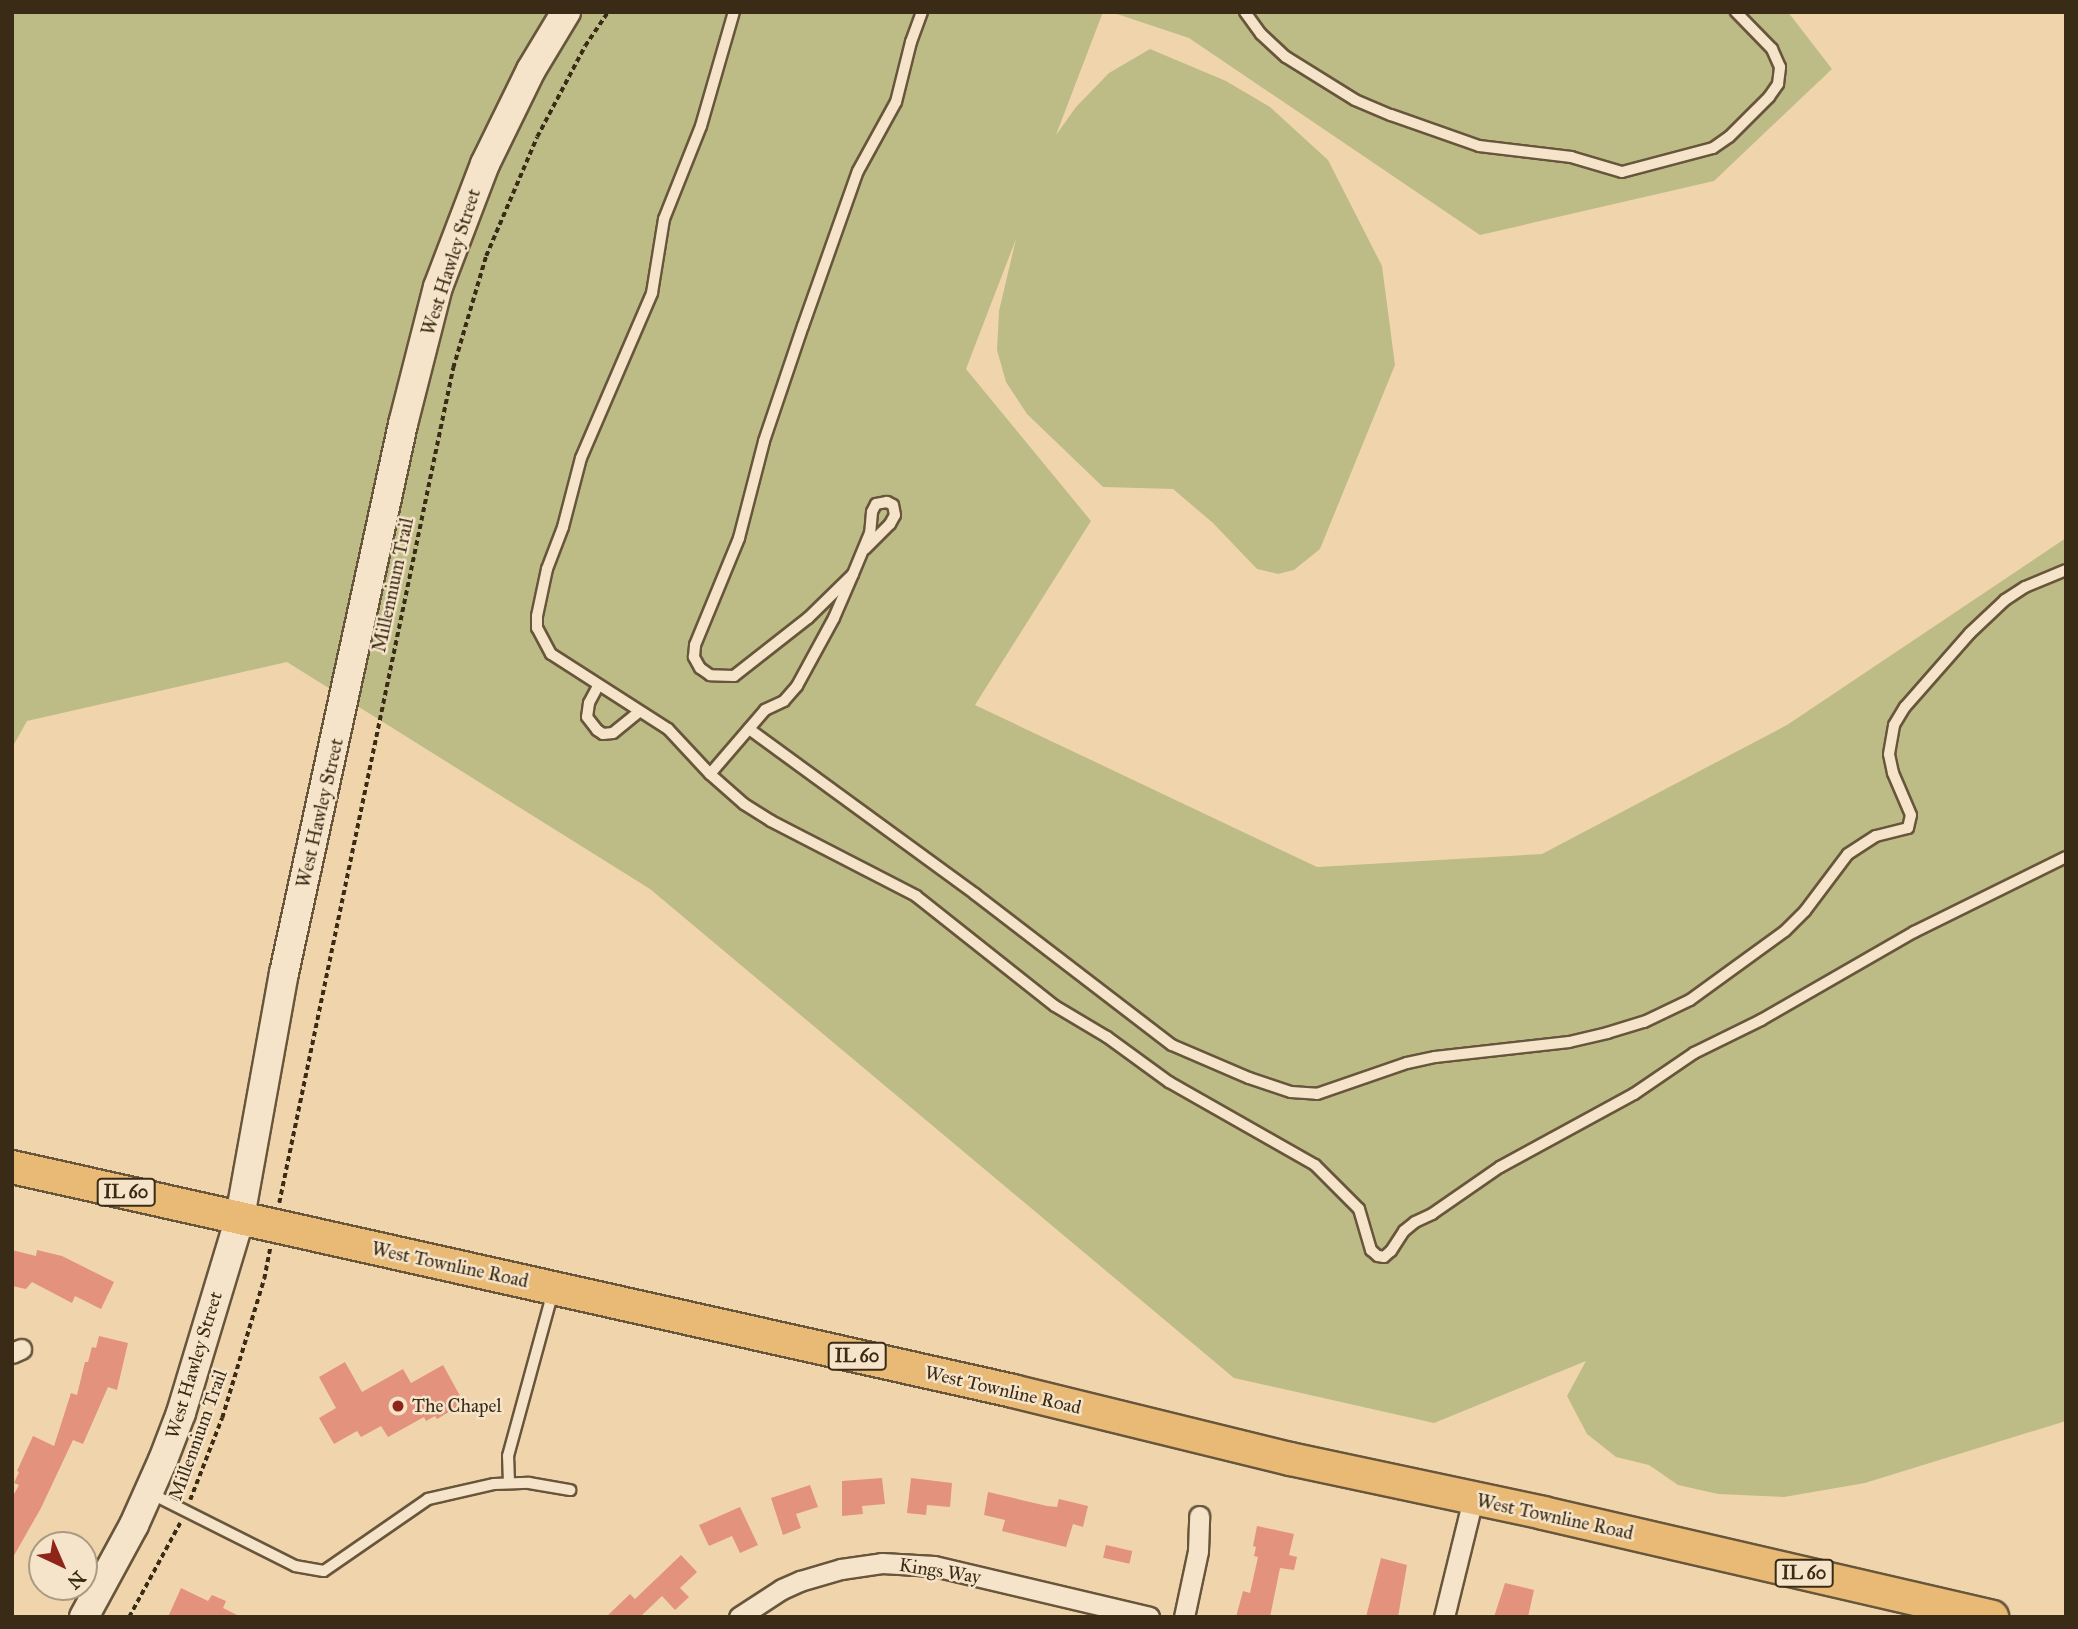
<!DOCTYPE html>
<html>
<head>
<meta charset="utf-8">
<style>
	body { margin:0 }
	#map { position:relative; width:2078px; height:1629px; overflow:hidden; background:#f0d5ac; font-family:"IM FELL Great Primer",serif }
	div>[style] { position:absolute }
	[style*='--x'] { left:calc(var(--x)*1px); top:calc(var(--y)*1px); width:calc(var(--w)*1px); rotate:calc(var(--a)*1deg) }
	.green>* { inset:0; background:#bebc86 }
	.building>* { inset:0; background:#e3927e; transform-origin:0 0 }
	.path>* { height:3.5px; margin-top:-1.75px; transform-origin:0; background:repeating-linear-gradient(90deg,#3a2b17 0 5px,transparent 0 8.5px) }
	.roads { filter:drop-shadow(2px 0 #68563c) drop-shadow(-2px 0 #68563c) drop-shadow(0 2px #68563c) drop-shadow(0 -2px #68563c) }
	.lane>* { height:10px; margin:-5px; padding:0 5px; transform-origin:5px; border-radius:5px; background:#f5e4c9 }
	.street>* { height:19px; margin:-9.5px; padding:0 9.5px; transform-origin:9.5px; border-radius:9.5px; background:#f5e4c9 }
	.secondary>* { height:28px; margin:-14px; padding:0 14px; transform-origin:14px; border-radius:14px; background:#f5e4c9 }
	.primary>* { height:32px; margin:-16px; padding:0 16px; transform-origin:16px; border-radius:16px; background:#e8ba76 }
	.dots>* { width:19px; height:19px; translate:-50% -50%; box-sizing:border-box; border:4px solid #f5e4c9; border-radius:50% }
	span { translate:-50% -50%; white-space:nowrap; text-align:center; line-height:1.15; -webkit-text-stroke:5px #f5e4c9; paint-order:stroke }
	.shield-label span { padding:2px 5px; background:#f5e4c9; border:2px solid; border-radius:5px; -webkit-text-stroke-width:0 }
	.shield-label { font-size:18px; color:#3a2b17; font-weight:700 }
	.street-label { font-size:19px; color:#3a2b17 }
	.poi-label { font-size:19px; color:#3a2b17 }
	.left { translate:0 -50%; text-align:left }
	.frame { position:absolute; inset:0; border:14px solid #3a2b17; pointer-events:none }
	.north { position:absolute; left:28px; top:1531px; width:70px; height:70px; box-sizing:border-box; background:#f5e4c9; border:2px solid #aa9a82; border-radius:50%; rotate:136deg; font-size:19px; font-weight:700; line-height:28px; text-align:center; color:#3a2b17 }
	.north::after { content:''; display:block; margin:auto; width:24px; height:32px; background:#8f2418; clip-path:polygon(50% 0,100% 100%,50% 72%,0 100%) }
</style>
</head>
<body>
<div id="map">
	<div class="green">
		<div style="clip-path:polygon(12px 12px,1103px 12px,1056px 135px,1076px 107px,1109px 73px,1150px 49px,1226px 81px,1270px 107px,1328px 160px,1382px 266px,1395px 365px,1320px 549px,1294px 570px,1278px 574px,1257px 569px,1213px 523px,1173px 489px,1103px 487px,1027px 414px,1006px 382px,997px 350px,999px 311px,1016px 239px,966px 369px,1091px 521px,975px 705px,1317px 867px,1542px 854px,1787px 725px,2066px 538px,2066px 1421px,1865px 1483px,1784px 1497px,1718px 1494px,1678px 1485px,1649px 1465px,1616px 1457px,1587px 1434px,1567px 1396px,1586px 1361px,1434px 1423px,1234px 1378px,650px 889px,287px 662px,27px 721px,12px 748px)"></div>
		<div style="clip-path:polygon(1111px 12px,1788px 12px,1832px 69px,1714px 181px,1480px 235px,1189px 38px)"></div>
	</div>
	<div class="building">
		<div style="clip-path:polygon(12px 1250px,36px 1256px,37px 1250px,62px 1256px,114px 1282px,101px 1309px,75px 1296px,72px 1303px,32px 1282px,26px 1289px,12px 1286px)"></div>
		<div style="clip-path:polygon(99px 1336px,128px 1343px,117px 1390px,108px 1387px,83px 1444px,73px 1440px,41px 1508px,12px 1559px,12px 1498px,19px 1485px,14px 1483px,19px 1472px,17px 1471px,33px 1436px,54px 1446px,71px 1393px,77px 1395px,85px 1362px,88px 1362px,92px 1347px,96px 1348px)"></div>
		<div style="clip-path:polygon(345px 1362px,362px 1392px,403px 1369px,411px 1383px,443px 1365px,464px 1403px,437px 1419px,435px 1416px,426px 1421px,424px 1417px,388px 1437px,381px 1426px,361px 1437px,357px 1431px,334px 1444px,319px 1418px,336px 1408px,319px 1377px)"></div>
		<div style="clip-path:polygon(882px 1478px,885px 1504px,862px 1506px,863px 1514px,842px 1516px,842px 1481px)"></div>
		<div style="clip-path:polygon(911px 1478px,952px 1483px,950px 1507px,927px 1505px,926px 1515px,907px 1513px)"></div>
		<div style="clip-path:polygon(810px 1485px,818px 1507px,796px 1514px,801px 1528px,783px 1535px,771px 1498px)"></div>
		<div style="clip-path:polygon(988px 1492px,1047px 1506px,1057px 1507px,1059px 1499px,1088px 1506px,1083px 1527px,1073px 1524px,1066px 1547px,1002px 1531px,1005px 1520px,984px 1515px)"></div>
		<div style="clip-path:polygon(740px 1507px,758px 1545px,740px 1553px,732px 1536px,709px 1546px,699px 1525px)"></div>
		<div style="clip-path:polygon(1257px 1526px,1294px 1534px,1289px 1555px,1297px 1557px,1294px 1570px,1280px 1568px,1270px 1617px,1236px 1617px,1243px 1591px,1250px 1593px,1258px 1557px,1254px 1556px,1256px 1547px,1253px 1546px)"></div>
		<div style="left:1106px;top:1545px;width:27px;height:13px;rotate:13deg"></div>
		<div style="clip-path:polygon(681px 1555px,697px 1572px,680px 1588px,689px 1597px,675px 1610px,662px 1596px,640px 1617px,606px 1617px,630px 1594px,635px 1599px)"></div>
		<div style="clip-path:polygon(1381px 1558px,1407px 1565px,1398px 1617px,1366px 1617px)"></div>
		<div style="clip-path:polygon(1505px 1583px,1534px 1590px,1528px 1617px,1494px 1617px)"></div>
		<div style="clip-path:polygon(181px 1588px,208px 1601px,212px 1595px,226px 1601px,223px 1608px,241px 1617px,168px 1617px)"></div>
	</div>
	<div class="path">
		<div style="--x:279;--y:1203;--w:853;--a:-78.23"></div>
		<div style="--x:453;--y:368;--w:117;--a:-73.6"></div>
		<div style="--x:486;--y:256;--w:129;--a:-66.8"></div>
		<div style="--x:537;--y:137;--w:103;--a:-62.2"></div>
		<div style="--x:585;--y:46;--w:41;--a:-55.9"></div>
		<div style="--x:190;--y:1500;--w:88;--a:-68.7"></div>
		<div style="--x:222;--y:1418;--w:145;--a:-73.2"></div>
		<div style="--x:264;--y:1279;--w:32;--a:-79"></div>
		<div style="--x:129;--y:1617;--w:107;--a:-61.5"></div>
	</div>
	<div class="roads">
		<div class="lane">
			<div style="--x:1245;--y:12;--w:27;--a:54"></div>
			<div style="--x:1261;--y:34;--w:34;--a:43"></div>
			<div style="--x:1286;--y:57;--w:81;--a:31.9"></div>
			<div style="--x:1355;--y:100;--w:39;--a:23"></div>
			<div style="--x:1391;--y:115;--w:93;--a:19.4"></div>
			<div style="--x:1479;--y:146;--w:93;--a:6.8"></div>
			<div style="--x:1571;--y:157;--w:53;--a:16.4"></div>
			<div style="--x:1622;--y:172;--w:94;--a:-14.8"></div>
			<div style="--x:1713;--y:148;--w:19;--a:-35"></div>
			<div style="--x:1729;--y:137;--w:57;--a:-45"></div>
			<div style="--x:1769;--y:97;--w:16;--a:-55"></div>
			<div style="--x:1778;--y:84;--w:17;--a:-83"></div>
			<div style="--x:1780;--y:67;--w:20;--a:-114"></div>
			<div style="--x:1772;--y:49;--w:52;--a:-134.2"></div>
			<div style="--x:865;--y:549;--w:35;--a:-45"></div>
			<div style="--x:890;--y:524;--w:10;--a:-61"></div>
			<div style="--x:895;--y:515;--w:10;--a:-101"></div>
			<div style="--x:893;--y:505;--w:7;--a:-153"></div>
			<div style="--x:887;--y:502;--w:11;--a:170"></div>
			<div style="--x:876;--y:504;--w:9;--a:117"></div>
			<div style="--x:872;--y:512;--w:21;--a:95"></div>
			<div style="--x:870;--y:533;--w:44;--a:112.5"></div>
			<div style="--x:853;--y:574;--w:63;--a:135.6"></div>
			<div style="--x:808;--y:618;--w:94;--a:141.9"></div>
			<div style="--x:734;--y:676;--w:24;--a:-178"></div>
			<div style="--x:710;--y:675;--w:12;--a:-145"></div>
			<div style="--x:700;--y:668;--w:13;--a:-119"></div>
			<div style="--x:694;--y:657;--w:12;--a:-85"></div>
			<div style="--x:695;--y:645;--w:116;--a:-67.6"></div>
			<div style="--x:739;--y:538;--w:100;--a:-75.5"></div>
			<div style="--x:764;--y:441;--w:121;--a:-71.3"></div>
			<div style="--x:803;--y:326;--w:164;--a:-70.5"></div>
			<div style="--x:858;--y:171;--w:79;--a:-61.2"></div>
			<div style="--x:896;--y:102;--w:62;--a:-76"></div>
			<div style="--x:911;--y:42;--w:32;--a:-70"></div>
			<div style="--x:853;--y:574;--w:48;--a:113.4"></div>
			<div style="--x:834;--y:618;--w:77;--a:118.6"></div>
			<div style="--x:797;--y:686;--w:20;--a:131"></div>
			<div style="--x:784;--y:701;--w:21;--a:155"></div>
			<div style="--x:765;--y:710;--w:84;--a:130.7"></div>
			<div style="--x:710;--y:774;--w:45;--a:41.4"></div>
			<div style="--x:744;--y:804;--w:32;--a:32"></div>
			<div style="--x:771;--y:821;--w:163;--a:27.3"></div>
			<div style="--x:916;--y:896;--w:177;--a:38.4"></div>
			<div style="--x:1055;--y:1006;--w:61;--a:30.8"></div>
			<div style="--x:1107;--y:1037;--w:77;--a:36"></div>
			<div style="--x:1169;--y:1082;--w:168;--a:29.6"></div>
			<div style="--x:1315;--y:1165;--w:62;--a:45"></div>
			<div style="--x:1359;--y:1209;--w:43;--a:73.7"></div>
			<div style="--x:1371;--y:1250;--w:9;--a:41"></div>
			<div style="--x:1378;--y:1256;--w:6;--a:9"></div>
			<div style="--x:1384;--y:1257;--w:9;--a:-41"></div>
			<div style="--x:1391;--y:1251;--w:24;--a:-57"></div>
			<div style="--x:1404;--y:1231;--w:14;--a:-39"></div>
			<div style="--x:1415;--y:1222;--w:19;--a:-25"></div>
			<div style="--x:1432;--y:1214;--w:83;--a:-34.7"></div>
			<div style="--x:1500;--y:1167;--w:153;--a:-28.6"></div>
			<div style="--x:1634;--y:1094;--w:73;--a:-34.3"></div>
			<div style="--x:1694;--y:1053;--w:75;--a:-26.2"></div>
			<div style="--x:1761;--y:1020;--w:177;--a:-29.9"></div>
			<div style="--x:1914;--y:932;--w:169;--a:-26.3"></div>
			<div style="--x:598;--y:686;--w:19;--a:118"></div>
			<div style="--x:589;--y:703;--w:14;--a:98"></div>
			<div style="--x:587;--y:717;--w:16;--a:52"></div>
			<div style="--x:597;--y:730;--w:7;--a:34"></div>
			<div style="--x:603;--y:734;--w:10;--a:-6"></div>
			<div style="--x:613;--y:733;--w:33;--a:-39"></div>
			<div style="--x:749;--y:729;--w:280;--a:36.1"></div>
			<div style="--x:975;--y:894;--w:248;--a:37.5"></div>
			<div style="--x:1172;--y:1045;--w:84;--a:23.2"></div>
			<div style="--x:1249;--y:1078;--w:44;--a:18.4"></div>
			<div style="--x:1291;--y:1092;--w:26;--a:4"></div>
			<div style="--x:1317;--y:1094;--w:95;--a:-19"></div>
			<div style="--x:1407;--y:1063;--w:29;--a:-12"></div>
			<div style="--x:1435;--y:1057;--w:135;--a:-6.4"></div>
			<div style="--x:1569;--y:1042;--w:39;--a:-13"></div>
			<div style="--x:1607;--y:1033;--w:39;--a:-17"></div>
			<div style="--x:1644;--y:1022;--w:51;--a:-25.6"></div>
			<div style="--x:1690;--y:1000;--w:117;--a:-36"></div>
			<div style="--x:1785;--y:931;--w:28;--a:-45"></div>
			<div style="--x:1805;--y:911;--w:71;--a:-53"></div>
			<div style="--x:1848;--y:854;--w:33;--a:-33"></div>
			<div style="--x:1876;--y:836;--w:33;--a:-14"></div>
			<div style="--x:1908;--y:828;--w:13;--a:-77"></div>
			<div style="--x:1911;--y:815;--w:46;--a:-113.2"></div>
			<div style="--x:1893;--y:773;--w:19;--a:-102"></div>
			<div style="--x:1889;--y:754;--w:29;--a:-80"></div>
			<div style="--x:1894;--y:725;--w:21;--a:-59"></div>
			<div style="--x:1905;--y:707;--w:98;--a:-48.7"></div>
			<div style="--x:1970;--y:633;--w:48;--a:-43.3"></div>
			<div style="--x:2005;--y:600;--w:24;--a:-33"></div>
			<div style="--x:2025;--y:587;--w:44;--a:-22.5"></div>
			<div style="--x:710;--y:774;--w:62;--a:-133"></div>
			<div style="--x:668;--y:729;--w:139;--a:-147.3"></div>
			<div style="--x:551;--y:654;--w:30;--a:-118"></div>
			<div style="--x:537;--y:628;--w:12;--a:-90"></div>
			<div style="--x:537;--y:616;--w:48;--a:-78"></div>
			<div style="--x:547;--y:569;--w:45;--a:-69.1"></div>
			<div style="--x:563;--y:527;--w:71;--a:-75.4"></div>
			<div style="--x:581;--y:458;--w:180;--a:-66.7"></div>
			<div style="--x:652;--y:293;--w:75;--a:-80.8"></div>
			<div style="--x:664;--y:219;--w:100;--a:-68.3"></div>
			<div style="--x:701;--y:126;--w:119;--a:-73.9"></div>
			<div style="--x:509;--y:1483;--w:27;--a:-92"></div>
			<div style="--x:508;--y:1456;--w:170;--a:-74.7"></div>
			<div style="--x:152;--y:1494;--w:160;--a:26.7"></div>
			<div style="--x:295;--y:1566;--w:29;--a:10"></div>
			<div style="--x:324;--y:1571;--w:126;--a:-34.7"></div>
			<div style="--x:428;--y:1499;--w:68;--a:-12.8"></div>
			<div style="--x:494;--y:1484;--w:35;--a:-2"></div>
			<div style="--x:529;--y:1483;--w:42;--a:9.7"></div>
		</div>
		<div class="street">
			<div style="--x:12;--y:1353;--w:10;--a:-24"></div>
			<div style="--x:739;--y:1617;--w:51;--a:-33.1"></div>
			<div style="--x:782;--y:1589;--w:20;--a:-24"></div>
			<div style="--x:800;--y:1581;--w:43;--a:-16.3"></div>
			<div style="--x:841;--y:1569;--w:41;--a:-8.3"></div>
			<div style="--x:882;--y:1563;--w:52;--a:3.3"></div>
			<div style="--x:934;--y:1566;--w:221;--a:13.3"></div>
			<div style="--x:1184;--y:1617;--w:67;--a:-78"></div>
			<div style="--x:1198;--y:1551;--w:35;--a:-88"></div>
			<div style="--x:1444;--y:1617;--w:122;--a:-76.2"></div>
		</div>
		<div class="secondary">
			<div style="--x:84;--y:1617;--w:105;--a:-61.5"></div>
			<div style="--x:134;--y:1525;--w:71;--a:-66"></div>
			<div style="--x:163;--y:1460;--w:50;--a:-69"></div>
			<div style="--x:181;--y:1413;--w:205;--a:-73.2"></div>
			<div style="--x:240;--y:1217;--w:248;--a:-79.8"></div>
			<div style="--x:284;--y:973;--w:562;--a:-77.77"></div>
			<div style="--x:403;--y:424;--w:141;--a:-75.7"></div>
			<div style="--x:438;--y:287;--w:132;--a:-69.1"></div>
			<div style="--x:485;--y:164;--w:105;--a:-63.9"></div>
			<div style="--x:531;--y:70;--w:68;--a:-58.9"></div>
		</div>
		<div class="primary">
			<div style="--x:12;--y:1167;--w:1026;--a:12.61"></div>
			<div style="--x:1013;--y:1391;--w:285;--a:13.8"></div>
			<div style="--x:1290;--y:1459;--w:259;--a:12"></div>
			<div style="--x:1543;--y:1513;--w:461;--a:13"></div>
		</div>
	</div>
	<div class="dots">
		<div style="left:398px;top:1406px;background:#8f2418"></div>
	</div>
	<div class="shield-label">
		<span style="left:126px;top:1192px">IL 60</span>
		<span style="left:857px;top:1356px">IL 60</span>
		<span style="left:1804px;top:1573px">IL 60</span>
	</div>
	<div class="street-label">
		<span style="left:451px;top:262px;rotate:-72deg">West Hawley Street</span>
		<span style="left:393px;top:585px;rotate:-78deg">Millennium Trail</span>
		<span style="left:320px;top:813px;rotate:-77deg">West Hawley Street</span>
		<span style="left:450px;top:1265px;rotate:12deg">West Townline Road</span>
		<span style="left:194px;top:1365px;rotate:-73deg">West Hawley Street</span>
		<span style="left:1003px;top:1390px;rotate:13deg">West Townline Road</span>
		<span style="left:198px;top:1435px;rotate:-70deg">Millennium Trail</span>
		<span style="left:1555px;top:1517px;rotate:12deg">West Townline Road</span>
		<span style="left:940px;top:1571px;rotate:9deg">Kings Way</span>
	</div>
	<div class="poi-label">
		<span class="left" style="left:412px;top:1406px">The Chapel</span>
	</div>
	<div class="frame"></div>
	<div class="north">N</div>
</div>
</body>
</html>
